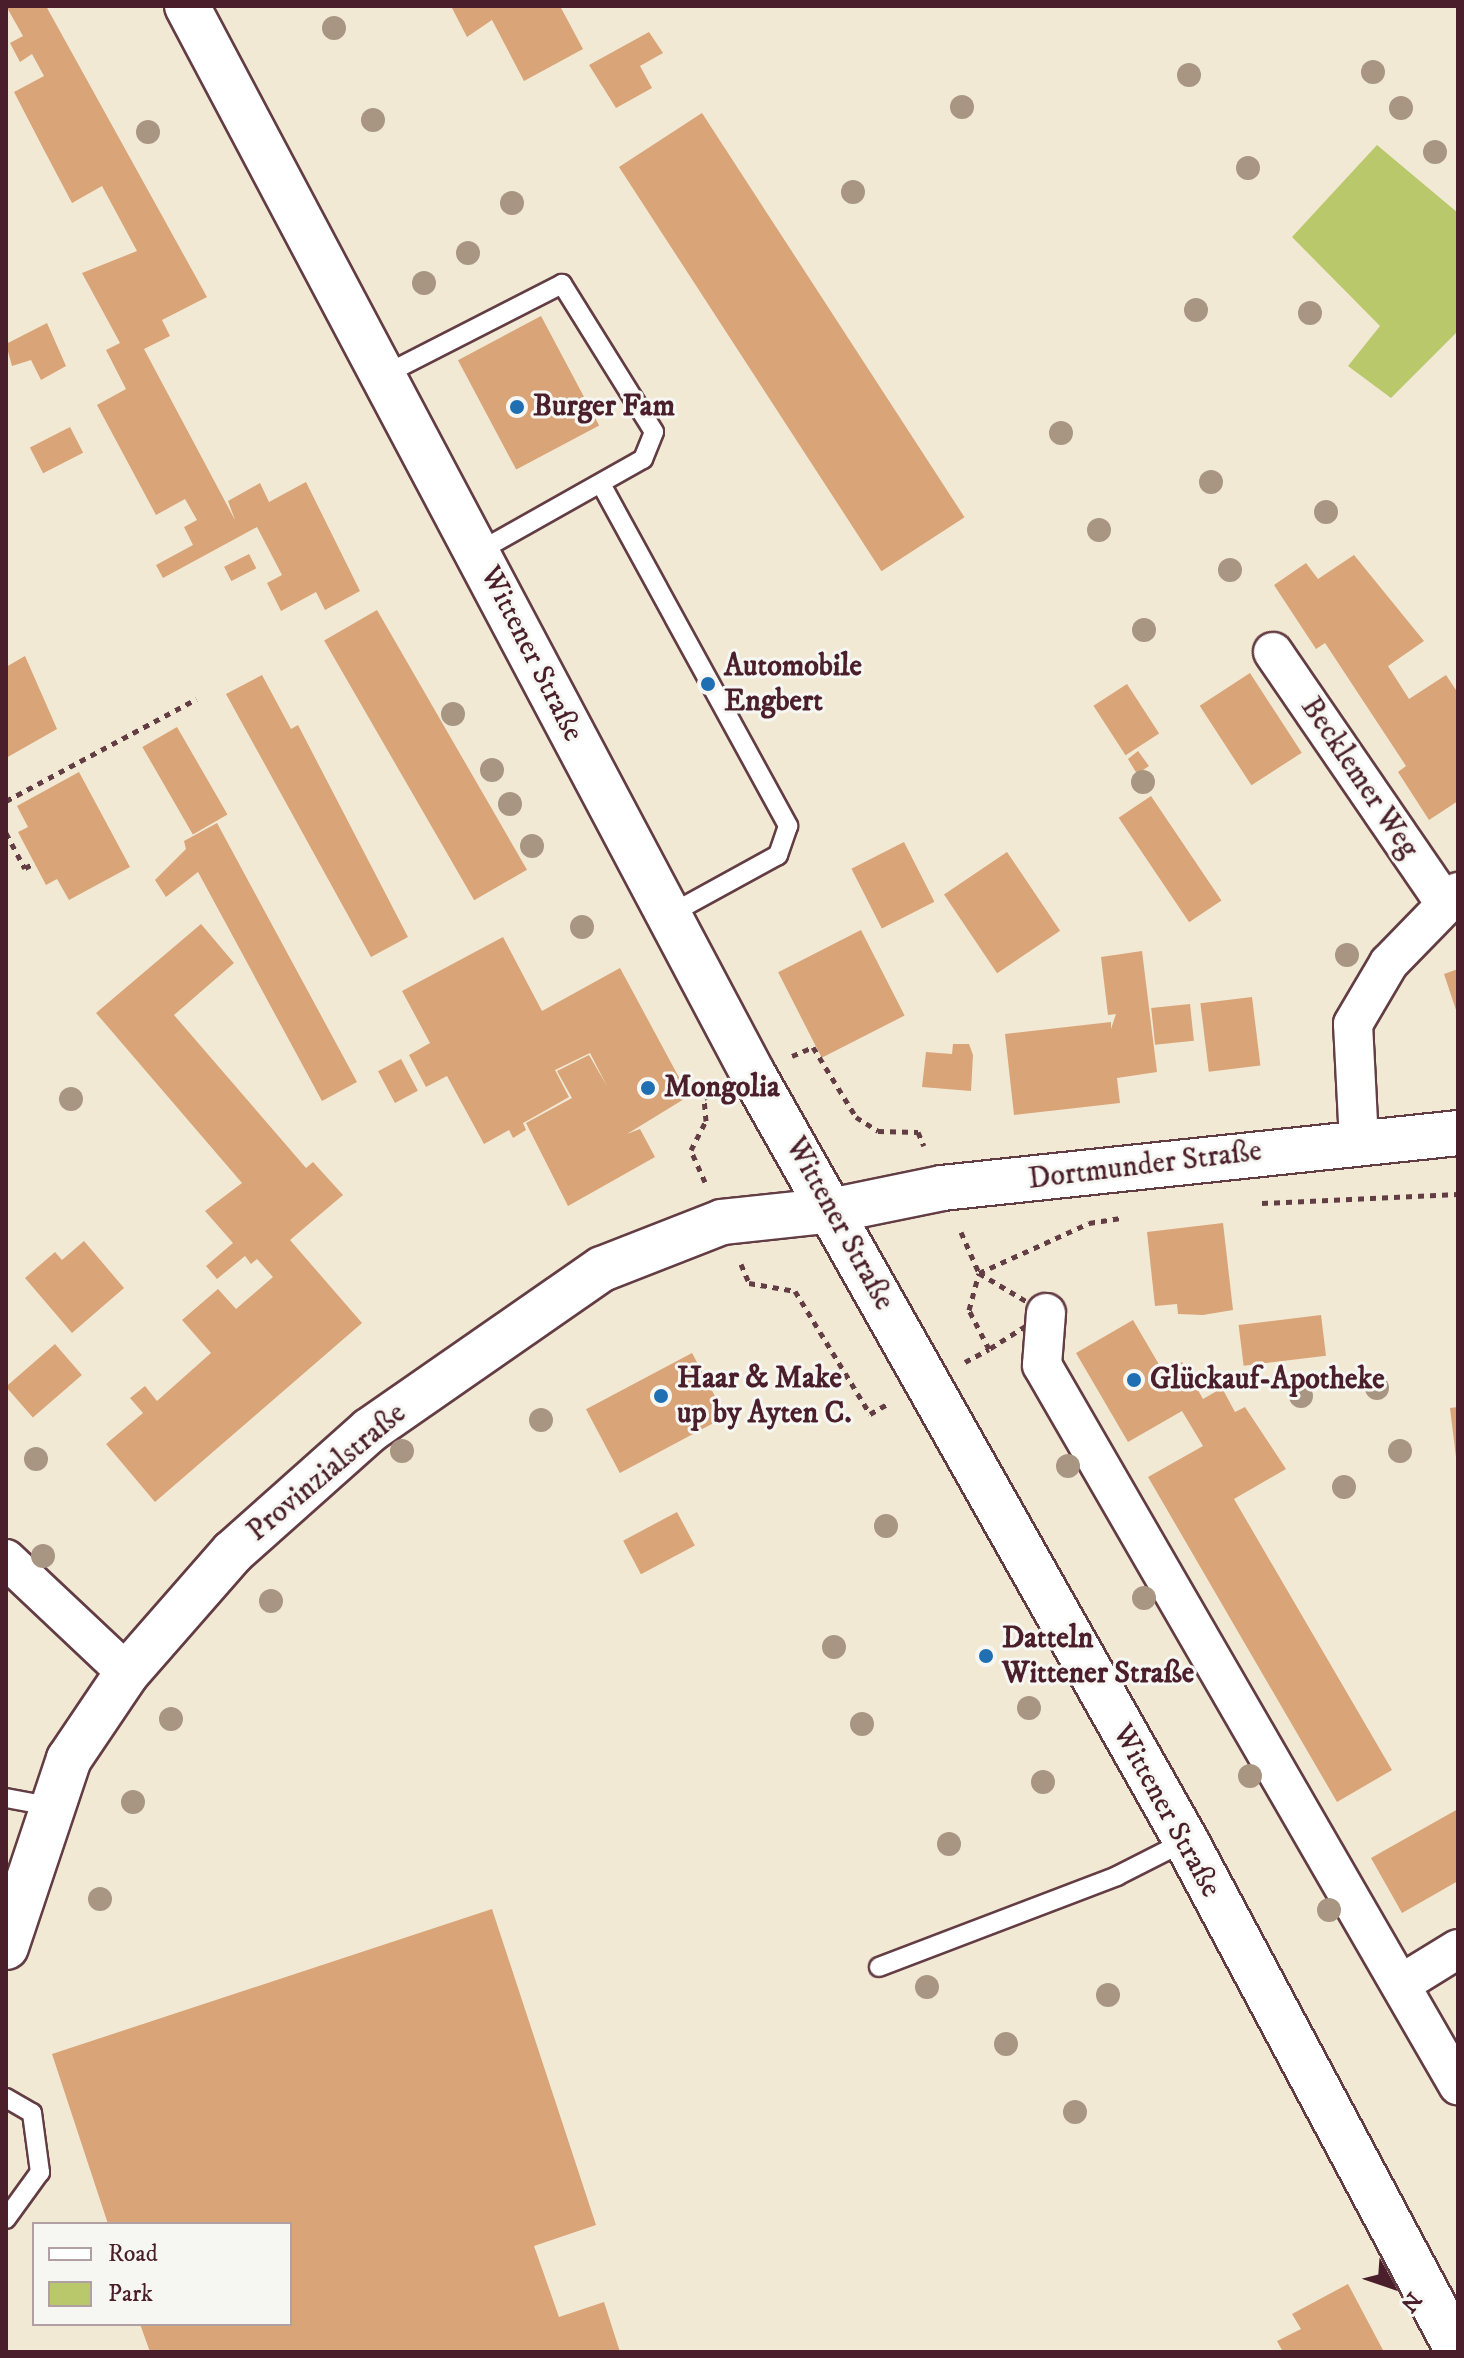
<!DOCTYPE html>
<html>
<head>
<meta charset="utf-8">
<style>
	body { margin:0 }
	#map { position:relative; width:1464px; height:2358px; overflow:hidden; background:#f2e9d5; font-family:"IM FELL DW Pica",serif }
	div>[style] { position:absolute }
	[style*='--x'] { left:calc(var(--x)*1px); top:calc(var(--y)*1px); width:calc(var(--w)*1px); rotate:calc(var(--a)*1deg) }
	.green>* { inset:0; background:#b8c86a }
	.building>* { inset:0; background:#d8a478; transform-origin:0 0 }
	.path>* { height:5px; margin-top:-2.5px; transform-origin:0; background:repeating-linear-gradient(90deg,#633d44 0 6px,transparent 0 12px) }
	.roads { filter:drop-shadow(2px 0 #633d44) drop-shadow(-2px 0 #633d44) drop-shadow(0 2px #633d44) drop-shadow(0 -2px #633d44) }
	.service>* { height:18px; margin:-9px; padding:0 9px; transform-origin:9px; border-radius:9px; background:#fff }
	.minor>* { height:38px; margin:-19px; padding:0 19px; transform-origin:19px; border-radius:19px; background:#fff }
	.secondary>* { height:44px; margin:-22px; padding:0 22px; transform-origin:22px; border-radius:22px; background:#fff }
	.primary>* { height:44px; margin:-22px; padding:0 22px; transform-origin:22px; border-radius:22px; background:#fff }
	.trees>* { width:24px; height:24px; margin:-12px; border-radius:50%; background:#a89682 }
	.dots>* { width:22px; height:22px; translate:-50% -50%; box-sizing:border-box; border:4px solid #f6f6f2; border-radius:50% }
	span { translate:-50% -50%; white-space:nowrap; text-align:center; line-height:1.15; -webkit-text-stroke:6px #f6f6f2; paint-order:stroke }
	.poi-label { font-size:30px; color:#4a1f2b; font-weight:700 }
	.left { translate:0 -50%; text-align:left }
	.street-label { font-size:30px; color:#4a1f2b }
	.frame { position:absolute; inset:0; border:8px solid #4a1f2b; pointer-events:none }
	.legend { position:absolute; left:32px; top:2222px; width:260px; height:104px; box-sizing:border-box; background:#f6f6f2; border:2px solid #b1a0a2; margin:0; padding:10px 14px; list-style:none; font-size:24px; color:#4a1f2b }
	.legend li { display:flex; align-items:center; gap:16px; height:40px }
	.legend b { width:40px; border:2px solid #b1a0a2 }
	.north { position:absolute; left:1352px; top:2246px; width:80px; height:80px; -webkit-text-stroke:6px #f6f6f2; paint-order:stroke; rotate:130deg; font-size:22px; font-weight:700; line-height:32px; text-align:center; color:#4a1f2b }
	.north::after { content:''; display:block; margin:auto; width:28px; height:36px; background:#4a1f2b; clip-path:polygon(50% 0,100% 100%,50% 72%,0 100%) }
</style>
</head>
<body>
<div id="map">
	<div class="green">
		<div style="clip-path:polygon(1377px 145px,1458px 213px,1458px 331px,1391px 398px,1348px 366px,1380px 326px,1292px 237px)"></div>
	</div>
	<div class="building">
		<div style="clip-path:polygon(6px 6px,46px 6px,207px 297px,162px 320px,170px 336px,144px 349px,235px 520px,228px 501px,260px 483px,269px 502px,306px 482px,360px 591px,325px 610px,316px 592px,281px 611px,267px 583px,282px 575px,257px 527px,163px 578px,156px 565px,193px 545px,184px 527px,197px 520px,185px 499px,156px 515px,97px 405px,126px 389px,106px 350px,120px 343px,82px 273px,137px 251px,102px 186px,72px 203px,43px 148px,14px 92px,44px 76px,32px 54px,20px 62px,10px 43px,23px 36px)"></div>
		<div style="clip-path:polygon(451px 6px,560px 6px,583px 49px,524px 81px,492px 20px,467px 37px)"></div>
		<div style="clip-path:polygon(649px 32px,663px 53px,640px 66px,652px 88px,616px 108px,589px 65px)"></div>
		<div style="left:702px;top:113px;width:482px;height:99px;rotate:57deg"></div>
		<div style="left:541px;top:316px;width:124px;height:94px;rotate:62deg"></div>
		<div style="clip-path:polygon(47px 323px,66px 366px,41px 380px,31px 360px,12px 366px,6px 344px)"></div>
		<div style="left:70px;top:427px;width:29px;height:45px;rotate:63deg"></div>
		<div style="left:249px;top:554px;width:16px;height:28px;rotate:63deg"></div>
		<div style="clip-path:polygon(1354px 555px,1424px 641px,1388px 666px,1409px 699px,1446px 675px,1458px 693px,1458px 801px,1429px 820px,1398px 772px,1406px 766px,1325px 643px,1316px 649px,1274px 585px,1306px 563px,1318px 579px)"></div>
		<div style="left:377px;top:610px;width:300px;height:61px;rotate:60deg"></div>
		<div style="clip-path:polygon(25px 656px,57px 729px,6px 758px,6px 667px)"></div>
		<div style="left:1250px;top:673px;width:95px;height:60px;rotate:57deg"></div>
		<div style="clip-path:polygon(262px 675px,291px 729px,298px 725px,408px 937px,371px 957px,226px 694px)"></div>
		<div style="left:1127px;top:684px;width:59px;height:40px;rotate:57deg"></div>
		<div style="left:177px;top:727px;width:101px;height:40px;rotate:60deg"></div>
		<div style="clip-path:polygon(1138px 751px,1149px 766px,1137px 774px,1128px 759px)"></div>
		<div style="clip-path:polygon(79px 772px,130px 867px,69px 900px,57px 879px,46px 885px,18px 832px,28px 827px,17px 806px)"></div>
		<div style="left:1151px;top:796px;width:126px;height:39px;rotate:56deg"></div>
		<div style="clip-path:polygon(217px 823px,357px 1082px,322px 1101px,198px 872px,166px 897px,155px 880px,186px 849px,184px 841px)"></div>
		<div style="left:904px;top:842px;width:67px;height:59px;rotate:63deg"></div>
		<div style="left:1007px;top:852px;width:95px;height:76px;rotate:56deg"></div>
		<div style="clip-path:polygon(201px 924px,234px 963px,174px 1015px,306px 1168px,313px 1162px,343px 1195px,290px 1240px,362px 1323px,155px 1502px,106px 1444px,143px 1413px,130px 1398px,145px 1386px,157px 1401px,211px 1353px,182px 1320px,218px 1289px,236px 1309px,273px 1277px,257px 1259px,251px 1264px,245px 1256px,217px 1279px,206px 1266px,233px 1243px,205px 1211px,242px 1183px,96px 1013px)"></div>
		<div style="left:861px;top:930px;width:96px;height:93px;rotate:63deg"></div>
		<div style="clip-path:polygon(503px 937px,542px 1011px,620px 968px,689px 1096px,627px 1134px,640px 1129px,655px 1157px,568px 1206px,526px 1123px,572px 1098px,557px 1071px,589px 1055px,607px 1086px,590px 1053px,555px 1070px,569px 1097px,523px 1123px,526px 1130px,513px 1138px,509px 1130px,484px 1144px,447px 1076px,426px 1087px,409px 1055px,430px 1043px,402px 991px)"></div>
		<div style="clip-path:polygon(1142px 951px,1157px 1072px,1117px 1078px,1120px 1103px,1014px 1115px,1005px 1034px,1111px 1022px,1111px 1029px,1116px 1014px,1108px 1015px,1101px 957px)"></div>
		<div style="clip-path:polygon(1458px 969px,1458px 1013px,1457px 1013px,1444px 974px)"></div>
		<div style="left:1252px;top:997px;width:69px;height:52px;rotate:83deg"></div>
		<div style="left:1190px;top:1004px;width:37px;height:39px;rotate:84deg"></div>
		<div style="clip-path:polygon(953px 1044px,969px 1044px,973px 1055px,971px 1091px,922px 1087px,926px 1052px,952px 1054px)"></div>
		<div style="left:401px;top:1059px;width:36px;height:26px;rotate:62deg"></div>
		<div style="clip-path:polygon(1223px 1223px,1233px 1310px,1203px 1315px,1178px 1314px,1177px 1304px,1155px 1306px,1147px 1232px)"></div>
		<div style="clip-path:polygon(84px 1241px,124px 1288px,72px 1333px,25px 1278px,55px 1252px,62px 1260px)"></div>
		<div style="left:1321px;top:1315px;width:41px;height:83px;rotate:83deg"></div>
		<div style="clip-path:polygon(1133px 1320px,1164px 1373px,1182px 1362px,1203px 1399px,1222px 1388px,1235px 1412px,1245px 1407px,1286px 1469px,1234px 1499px,1392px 1770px,1337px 1802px,1148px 1477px,1203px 1446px,1182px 1411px,1128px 1442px,1076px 1353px)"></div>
		<div style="left:55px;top:1344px;width:41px;height:65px;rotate:49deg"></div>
		<div style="left:692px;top:1353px;width:72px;height:120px;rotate:62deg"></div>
		<div style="clip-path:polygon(1458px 1407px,1458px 1456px,1456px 1457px,1450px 1408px)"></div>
		<div style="left:677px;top:1512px;width:38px;height:61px;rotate:62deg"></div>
		<div style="clip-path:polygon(1458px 1809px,1458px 1881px,1402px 1913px,1371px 1858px)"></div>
		<div style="clip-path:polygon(492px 1909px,596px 2225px,534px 2246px,559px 2317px,604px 2302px,620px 2352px,150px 2352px,140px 2324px,290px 2324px,290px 2224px,108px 2224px,52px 2054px)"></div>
		<div style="clip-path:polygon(1348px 2284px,1384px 2352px,1283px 2352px,1277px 2341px,1301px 2329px,1292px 2314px)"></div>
	</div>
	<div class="path">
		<div style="--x:6;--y:801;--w:216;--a:-28.2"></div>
		<div style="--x:6;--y:833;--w:40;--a:62"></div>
		<div style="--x:25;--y:868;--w:11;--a:-27"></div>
		<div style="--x:792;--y:1056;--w:23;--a:-23"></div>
		<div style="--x:813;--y:1047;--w:82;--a:58.4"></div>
		<div style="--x:856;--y:1117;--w:26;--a:32"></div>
		<div style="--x:878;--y:1131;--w:40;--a:1.4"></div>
		<div style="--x:918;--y:1132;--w:15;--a:67"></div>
		<div style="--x:705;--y:1182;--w:35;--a:-114"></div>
		<div style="--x:691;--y:1150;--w:33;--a:-63"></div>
		<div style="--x:706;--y:1121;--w:23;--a:-95"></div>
		<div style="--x:704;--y:1098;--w:11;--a:-27"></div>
		<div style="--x:1262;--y:1203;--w:196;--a:-2.6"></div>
		<div style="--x:961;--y:1232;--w:45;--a:66.3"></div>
		<div style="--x:979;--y:1273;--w:121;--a:-24.4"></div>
		<div style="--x:1089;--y:1223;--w:32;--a:-9"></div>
		<div style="--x:741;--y:1264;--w:21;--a:67"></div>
		<div style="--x:749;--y:1283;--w:47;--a:9.9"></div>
		<div style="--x:795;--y:1291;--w:144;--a:58.6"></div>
		<div style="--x:870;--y:1414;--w:22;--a:-30"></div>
		<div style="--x:979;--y:1273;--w:78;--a:30.8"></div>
		<div style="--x:1046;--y:1313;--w:67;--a:147.7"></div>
		<div style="--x:989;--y:1349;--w:44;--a:-117.1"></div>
		<div style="--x:969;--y:1310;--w:38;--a:-75"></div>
		<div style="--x:965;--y:1362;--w:27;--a:-28"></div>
	</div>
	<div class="roads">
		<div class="service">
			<div style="--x:384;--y:375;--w:200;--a:-27.1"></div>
			<div style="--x:562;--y:284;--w:174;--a:58.1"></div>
			<div style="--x:654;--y:432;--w:29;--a:112"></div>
			<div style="--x:643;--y:459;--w:189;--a:150.6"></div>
			<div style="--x:601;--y:484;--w:390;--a:61.3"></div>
			<div style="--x:788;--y:826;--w:31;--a:109"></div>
			<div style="--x:778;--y:855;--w:124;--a:151.2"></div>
			<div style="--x:6;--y:1798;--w:49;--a:10.6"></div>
			<div style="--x:879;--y:1967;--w:255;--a:-20.9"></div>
			<div style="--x:1117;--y:1876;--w:77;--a:-26.9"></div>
			<div style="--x:6;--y:2098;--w:30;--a:30"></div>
			<div style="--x:32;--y:2113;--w:60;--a:82.3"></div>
			<div style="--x:40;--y:2172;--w:58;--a:125.9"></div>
		</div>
		<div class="minor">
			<div style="--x:1273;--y:652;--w:306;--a:55.6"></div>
			<div style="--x:1359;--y:1142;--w:118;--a:-92.9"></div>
			<div style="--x:1353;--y:1024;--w:71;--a:-59.5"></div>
			<div style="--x:1389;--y:963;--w:99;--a:-45.8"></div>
			<div style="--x:1046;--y:1313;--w:52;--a:94.4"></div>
			<div style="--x:1042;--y:1365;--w:832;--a:59.98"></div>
			<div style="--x:6;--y:1559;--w:166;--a:43.3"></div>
			<div style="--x:1401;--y:1984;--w:67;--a:-31.6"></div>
		</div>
		<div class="secondary">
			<div style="--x:6;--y:1947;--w:198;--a:-71.5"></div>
			<div style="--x:69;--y:1759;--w:104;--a:-56"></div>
			<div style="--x:127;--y:1673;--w:161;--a:-48.8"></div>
			<div style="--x:233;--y:1552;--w:183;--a:-41.7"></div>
			<div style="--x:370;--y:1430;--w:282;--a:-34.8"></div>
			<div style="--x:602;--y:1269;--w:129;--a:-21.4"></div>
			<div style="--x:722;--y:1222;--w:114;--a:-6.1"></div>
			<div style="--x:835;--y:1210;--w:109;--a:-11.6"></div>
			<div style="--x:942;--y:1188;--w:519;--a:-6.08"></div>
		</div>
		<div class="primary">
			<div style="--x:187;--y:6;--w:1209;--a:62.08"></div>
			<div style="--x:753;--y:1074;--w:881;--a:60.55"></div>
			<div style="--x:1186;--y:1841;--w:578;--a:61.93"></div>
		</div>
	</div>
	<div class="trees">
		<div style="left:334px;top:28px"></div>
		<div style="left:1373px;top:72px"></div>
		<div style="left:1189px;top:75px"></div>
		<div style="left:962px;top:107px"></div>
		<div style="left:1401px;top:108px"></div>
		<div style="left:373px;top:120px"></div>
		<div style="left:148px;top:132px"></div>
		<div style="left:1435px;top:152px"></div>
		<div style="left:1248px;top:168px"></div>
		<div style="left:853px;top:192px"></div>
		<div style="left:512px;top:203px"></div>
		<div style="left:468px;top:253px"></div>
		<div style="left:424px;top:283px"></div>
		<div style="left:1196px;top:310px"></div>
		<div style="left:1310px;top:313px"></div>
		<div style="left:1061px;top:433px"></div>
		<div style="left:1211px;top:482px"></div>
		<div style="left:1326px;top:512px"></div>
		<div style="left:1099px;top:530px"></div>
		<div style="left:1230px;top:570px"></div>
		<div style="left:1144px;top:630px"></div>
		<div style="left:453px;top:714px"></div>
		<div style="left:492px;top:770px"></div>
		<div style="left:1143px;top:782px"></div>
		<div style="left:510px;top:804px"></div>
		<div style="left:532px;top:846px"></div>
		<div style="left:582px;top:927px"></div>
		<div style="left:1347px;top:955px"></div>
		<div style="left:71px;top:1099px"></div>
		<div style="left:1377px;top:1388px"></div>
		<div style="left:1301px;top:1396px"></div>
		<div style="left:541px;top:1420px"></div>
		<div style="left:402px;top:1451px"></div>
		<div style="left:1400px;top:1451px"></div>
		<div style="left:36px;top:1459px"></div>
		<div style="left:1068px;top:1466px"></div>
		<div style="left:1344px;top:1487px"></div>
		<div style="left:886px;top:1526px"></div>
		<div style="left:43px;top:1556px"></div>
		<div style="left:1144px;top:1598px"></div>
		<div style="left:271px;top:1601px"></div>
		<div style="left:834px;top:1647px"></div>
		<div style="left:1029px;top:1708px"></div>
		<div style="left:171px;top:1719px"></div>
		<div style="left:862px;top:1724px"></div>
		<div style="left:1250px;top:1776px"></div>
		<div style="left:1043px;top:1782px"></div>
		<div style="left:133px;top:1802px"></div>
		<div style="left:949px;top:1844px"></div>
		<div style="left:100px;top:1899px"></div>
		<div style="left:1329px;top:1910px"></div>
		<div style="left:927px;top:1987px"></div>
		<div style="left:1108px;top:1995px"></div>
		<div style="left:1006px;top:2044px"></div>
		<div style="left:1075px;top:2112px"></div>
	</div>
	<div class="dots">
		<div style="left:517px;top:407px;background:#1f6fb2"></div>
		<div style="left:708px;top:684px;background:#1f6fb2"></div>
		<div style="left:648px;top:1088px;background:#1f6fb2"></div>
		<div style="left:1134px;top:1380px;background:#1f6fb2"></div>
		<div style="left:661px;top:1396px;background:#1f6fb2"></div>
		<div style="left:986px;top:1656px;background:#1f6fb2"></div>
	</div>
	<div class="poi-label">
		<span class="left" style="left:533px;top:407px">Burger Fam</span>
		<span class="left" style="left:724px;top:684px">Automobile<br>Engbert</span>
		<span class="left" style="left:664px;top:1088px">Mongolia</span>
		<span class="left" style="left:677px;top:1396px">Haar &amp; Make<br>up by Ayten C.</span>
		<span class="left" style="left:1150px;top:1380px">Glückauf-Apotheke</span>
		<span class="left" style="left:1002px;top:1656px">Datteln<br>Wittener Straße</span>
	</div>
	<div class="street-label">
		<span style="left:531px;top:654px;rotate:63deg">Wittener Straße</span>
		<span style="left:1359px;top:778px;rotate:56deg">Becklemer Weg</span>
		<span style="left:1145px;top:1166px;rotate:-7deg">Dortmunder Straße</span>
		<span style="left:839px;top:1224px;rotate:61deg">Wittener Straße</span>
		<span style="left:327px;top:1473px;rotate:-40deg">Provinzialstraße</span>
		<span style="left:1166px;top:1811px;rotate:61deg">Wittener Straße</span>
	</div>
	<div class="frame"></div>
	<ul class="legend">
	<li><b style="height:10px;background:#fff"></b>Road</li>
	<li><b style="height:22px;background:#b8c86a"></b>Park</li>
	</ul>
	<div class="north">N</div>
</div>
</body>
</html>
